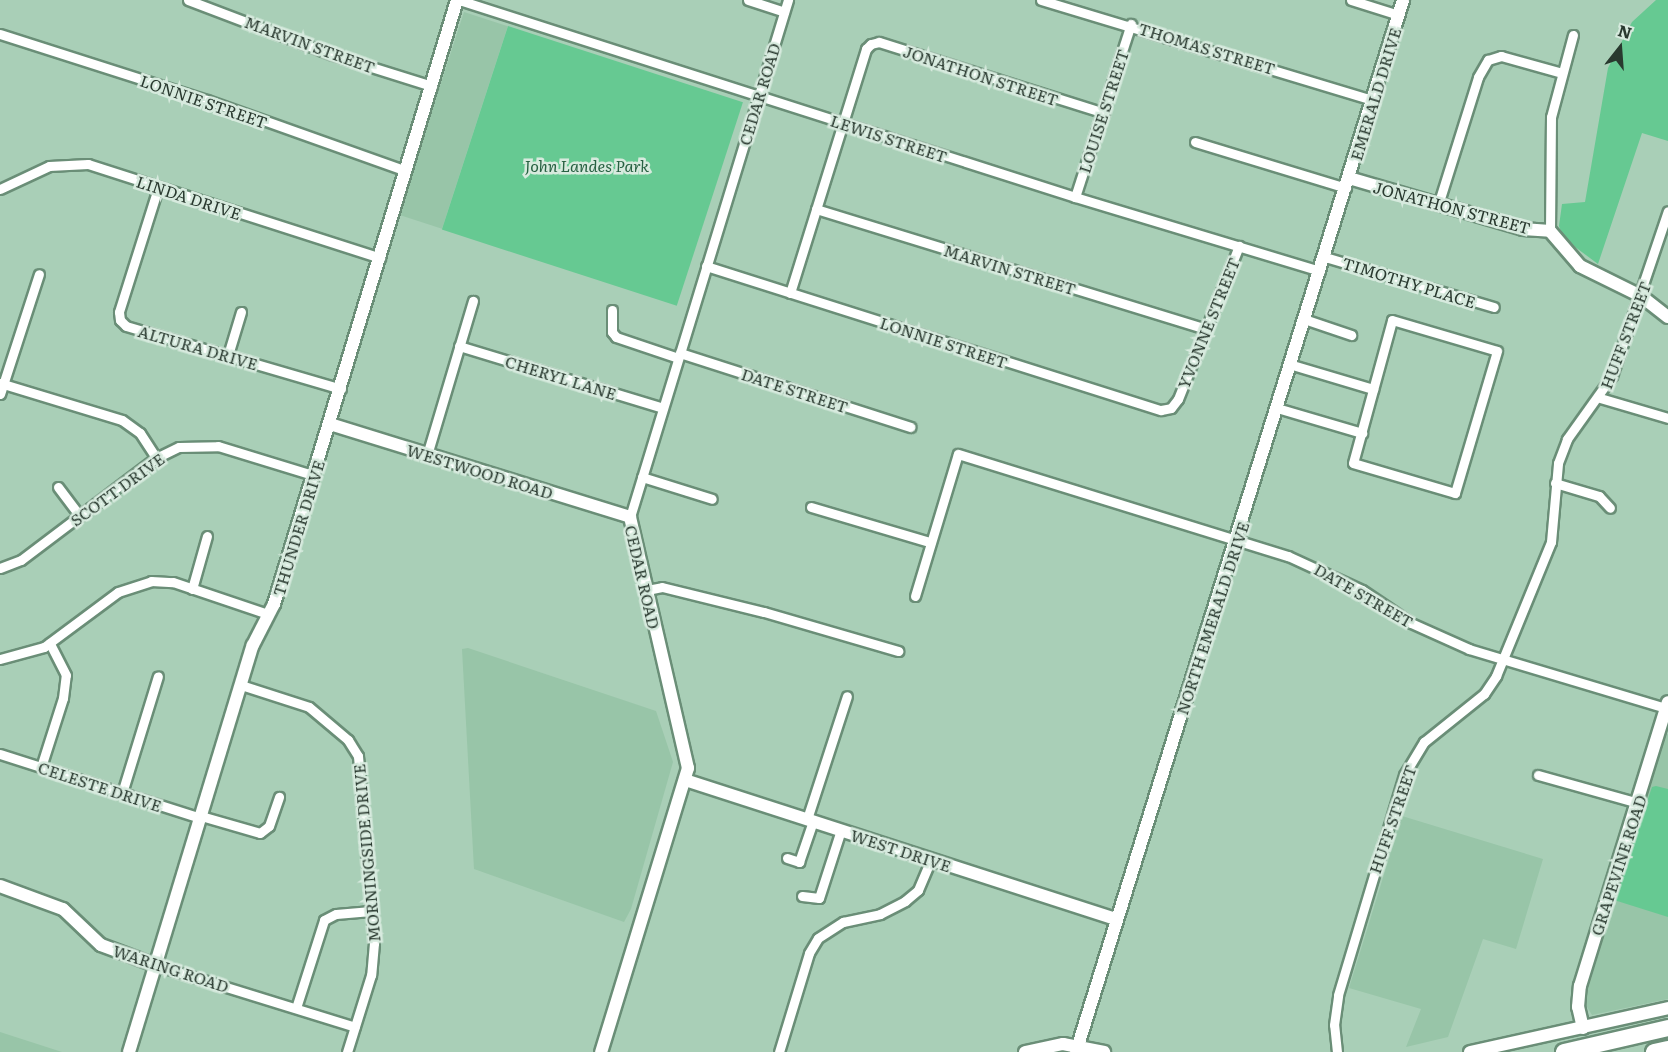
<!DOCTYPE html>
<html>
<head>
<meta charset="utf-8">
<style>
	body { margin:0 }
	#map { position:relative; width:1668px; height:1052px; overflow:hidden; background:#a9cfb7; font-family:Literata,serif }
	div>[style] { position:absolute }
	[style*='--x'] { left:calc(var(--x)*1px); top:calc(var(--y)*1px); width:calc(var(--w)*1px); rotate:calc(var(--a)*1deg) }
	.built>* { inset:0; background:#98c5a8; transform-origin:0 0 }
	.green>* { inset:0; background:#66c992; transform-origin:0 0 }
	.roads { filter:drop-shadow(2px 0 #6a8e77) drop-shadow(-2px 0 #6a8e77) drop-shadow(0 2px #6a8e77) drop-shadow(0 -2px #6a8e77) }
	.street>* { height:9px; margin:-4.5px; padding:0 4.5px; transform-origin:4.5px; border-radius:4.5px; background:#fff }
	.secondary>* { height:12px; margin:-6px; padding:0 6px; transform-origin:6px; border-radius:6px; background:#fff }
	.highway>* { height:16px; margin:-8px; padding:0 8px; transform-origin:8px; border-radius:8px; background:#fff }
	span { translate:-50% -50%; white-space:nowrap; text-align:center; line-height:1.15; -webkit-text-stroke:5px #d7eade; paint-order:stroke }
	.street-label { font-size:16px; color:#29392f }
	.park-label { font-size:16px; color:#276142; font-style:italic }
	.north { position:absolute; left:1590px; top:18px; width:60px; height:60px; -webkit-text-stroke:4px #d7eade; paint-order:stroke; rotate:17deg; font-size:16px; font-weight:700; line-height:24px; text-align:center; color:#29392f }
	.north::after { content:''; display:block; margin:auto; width:21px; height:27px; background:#29392f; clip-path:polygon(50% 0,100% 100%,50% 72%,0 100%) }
</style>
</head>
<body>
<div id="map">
	<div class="built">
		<div style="left:464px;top:12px;width:46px;height:213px;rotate:18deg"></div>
		<div style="clip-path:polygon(468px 648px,656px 711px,673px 762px,631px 909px,624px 922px,474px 869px,462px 649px)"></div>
		<div style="clip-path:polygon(1665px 733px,1668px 734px,1668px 999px,1592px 1015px,1584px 1002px)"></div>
		<div style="clip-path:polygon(1402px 816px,1543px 859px,1516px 949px,1483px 939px,1448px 1037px,1406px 1047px,1421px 1009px,1349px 988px)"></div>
		<div style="clip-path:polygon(0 1032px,62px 1052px,0 1052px)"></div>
	</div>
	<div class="green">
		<div style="clip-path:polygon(1656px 0,1668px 0,1668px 141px,1642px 133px,1598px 264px,1563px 238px,1559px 226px,1562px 204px,1585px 202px,1608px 68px,1632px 22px)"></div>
		<div style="left:508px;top:26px;width:247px;height:214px;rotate:18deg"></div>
		<div style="clip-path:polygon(1656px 786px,1668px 789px,1668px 917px,1614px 900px,1652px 787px)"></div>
	</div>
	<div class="roads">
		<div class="street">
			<div style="--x:188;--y:0;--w:155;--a:20.8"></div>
			<div style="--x:333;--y:55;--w:104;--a:17.4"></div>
			<div style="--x:459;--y:0;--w:647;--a:17.73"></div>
			<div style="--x:1075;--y:197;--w:256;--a:16.8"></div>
			<div style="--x:748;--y:0;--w:38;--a:18"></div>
			<div style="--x:1041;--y:0;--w:347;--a:16.8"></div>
			<div style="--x:1351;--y:0;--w:50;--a:17.4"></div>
			<div style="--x:0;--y:34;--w:217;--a:17.7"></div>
			<div style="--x:207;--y:100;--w:211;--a:19.6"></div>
			<div style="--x:1195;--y:142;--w:158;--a:16.9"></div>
			<div style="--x:158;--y:188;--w:130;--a:107.5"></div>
			<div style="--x:119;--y:312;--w:8;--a:83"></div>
			<div style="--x:120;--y:320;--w:8;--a:45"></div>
			<div style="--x:126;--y:326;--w:224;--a:16.3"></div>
			<div style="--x:0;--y:189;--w:54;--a:-25.1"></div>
			<div style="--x:49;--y:166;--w:39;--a:-3"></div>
			<div style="--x:88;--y:164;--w:307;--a:17.8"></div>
			<div style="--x:1075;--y:197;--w:182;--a:-72.1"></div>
			<div style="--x:1438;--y:205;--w:134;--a:-72.6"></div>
			<div style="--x:1478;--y:77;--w:20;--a:-60"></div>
			<div style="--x:1488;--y:60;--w:14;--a:-17"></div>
			<div style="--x:1501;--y:56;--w:63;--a:15.6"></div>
			<div style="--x:816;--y:209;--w:407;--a:17.1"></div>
			<div style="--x:1550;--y:231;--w:114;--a:-89.5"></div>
			<div style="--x:1551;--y:117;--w:85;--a:-75"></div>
			<div style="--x:1325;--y:257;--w:176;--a:16.5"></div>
			<div style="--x:706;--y:266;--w:477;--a:17.6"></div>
			<div style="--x:1161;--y:410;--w:10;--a:-11"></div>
			<div style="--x:1171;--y:408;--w:11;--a:-52"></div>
			<div style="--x:1178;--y:399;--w:165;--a:-68.3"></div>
			<div style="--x:790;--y:293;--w:256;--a:-72.7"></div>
			<div style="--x:866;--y:49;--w:7;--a:-45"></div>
			<div style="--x:871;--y:44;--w:8;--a:-14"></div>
			<div style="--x:879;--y:42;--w:236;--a:17.5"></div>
			<div style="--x:612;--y:310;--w:22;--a:90"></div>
			<div style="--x:612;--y:332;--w:6;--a:51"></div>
			<div style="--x:616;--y:337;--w:65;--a:18.7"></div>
			<div style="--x:1304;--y:319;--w:50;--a:18.8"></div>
			<div style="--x:1392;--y:320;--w:109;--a:16.4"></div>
			<div style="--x:1497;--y:351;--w:148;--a:106.5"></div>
			<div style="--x:1455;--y:493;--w:106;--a:-163.6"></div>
			<div style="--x:1353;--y:463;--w:148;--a:-74.7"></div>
			<div style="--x:459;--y:346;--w:213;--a:16.9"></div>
			<div style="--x:680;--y:353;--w:242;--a:17.8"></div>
			<div style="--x:228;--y:355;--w:45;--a:-73.2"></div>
			<div style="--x:1289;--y:364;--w:88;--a:16.6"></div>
			<div style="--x:0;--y:383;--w:127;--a:16.9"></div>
			<div style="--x:122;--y:420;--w:22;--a:36"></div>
			<div style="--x:140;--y:433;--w:30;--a:57"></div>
			<div style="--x:0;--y:394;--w:126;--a:-72"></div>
			<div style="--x:1600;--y:398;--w:71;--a:16.4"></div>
			<div style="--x:1277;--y:408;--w:89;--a:16.4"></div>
			<div style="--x:427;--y:455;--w:161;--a:-73.4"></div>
			<div style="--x:642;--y:477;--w:73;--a:17.4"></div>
			<div style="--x:1555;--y:483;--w:46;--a:16.5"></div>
			<div style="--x:1599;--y:496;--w:16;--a:47"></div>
			<div style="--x:58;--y:487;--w:36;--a:53"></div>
			<div style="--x:811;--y:507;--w:123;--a:16.5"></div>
			<div style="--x:630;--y:517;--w:541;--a:-73.01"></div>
			<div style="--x:0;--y:568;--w:22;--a:-21"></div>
			<div style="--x:21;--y:560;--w:169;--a:-37.1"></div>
			<div style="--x:156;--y:458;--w:25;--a:-26"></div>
			<div style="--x:179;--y:447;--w:39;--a:-1"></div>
			<div style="--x:218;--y:446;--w:99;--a:17"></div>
			<div style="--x:192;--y:589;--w:55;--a:-74.2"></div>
			<div style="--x:647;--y:590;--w:15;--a:-11"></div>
			<div style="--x:662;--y:587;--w:105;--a:13.8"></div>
			<div style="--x:764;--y:612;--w:140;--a:16.2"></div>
			<div style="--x:915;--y:596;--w:148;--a:-73.2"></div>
			<div style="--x:958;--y:454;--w:345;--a:17.2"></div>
			<div style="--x:1288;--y:556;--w:81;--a:24.7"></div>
			<div style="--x:1362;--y:590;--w:59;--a:34"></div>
			<div style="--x:1411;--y:623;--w:64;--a:24.1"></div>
			<div style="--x:1469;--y:649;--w:206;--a:16.7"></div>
			<div style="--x:0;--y:659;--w:46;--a:-15.3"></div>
			<div style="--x:44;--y:647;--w:92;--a:-36.6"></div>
			<div style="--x:118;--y:592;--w:35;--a:-18"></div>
			<div style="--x:151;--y:581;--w:22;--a:3"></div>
			<div style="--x:173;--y:582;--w:100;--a:18.6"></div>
			<div style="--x:241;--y:685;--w:71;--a:17.9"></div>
			<div style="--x:309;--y:707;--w:51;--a:40.2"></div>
			<div style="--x:348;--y:740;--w:19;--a:58"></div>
			<div style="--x:358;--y:756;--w:188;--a:85.1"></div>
			<div style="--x:374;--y:943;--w:32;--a:95"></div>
			<div style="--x:371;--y:975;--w:81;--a:107.3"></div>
			<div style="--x:0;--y:754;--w:210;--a:17.7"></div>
			<div style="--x:41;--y:767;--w:72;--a:-72.3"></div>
			<div style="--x:63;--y:698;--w:23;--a:-83"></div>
			<div style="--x:66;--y:675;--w:36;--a:-117"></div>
			<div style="--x:1538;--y:775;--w:104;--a:15.6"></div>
			<div style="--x:122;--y:793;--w:122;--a:-72.9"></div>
			<div style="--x:201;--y:816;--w:61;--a:16.1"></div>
			<div style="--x:260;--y:833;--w:11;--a:-38"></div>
			<div style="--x:269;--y:826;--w:31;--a:-71"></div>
			<div style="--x:807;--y:819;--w:129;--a:-72"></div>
			<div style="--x:787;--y:858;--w:13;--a:18"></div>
			<div style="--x:799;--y:862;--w:43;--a:-71.1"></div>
			<div style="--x:802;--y:896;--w:17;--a:7"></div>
			<div style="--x:819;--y:898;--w:71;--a:-72.1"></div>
			<div style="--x:155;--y:965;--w:209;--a:17.2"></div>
			<div style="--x:296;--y:1008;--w:92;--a:-72.3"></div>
			<div style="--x:324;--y:920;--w:13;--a:-27"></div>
			<div style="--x:336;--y:914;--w:35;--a:-5"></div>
			<div style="--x:779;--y:1052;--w:103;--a:-73.1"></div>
			<div style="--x:809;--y:953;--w:17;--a:-59"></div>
			<div style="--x:818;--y:938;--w:30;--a:-33"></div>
			<div style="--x:843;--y:922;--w:38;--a:-12"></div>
			<div style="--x:880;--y:914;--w:28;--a:-27"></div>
			<div style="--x:905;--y:901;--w:17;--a:-40"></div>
			<div style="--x:918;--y:890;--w:34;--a:-67"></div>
			<div style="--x:1337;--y:1052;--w:27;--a:-96"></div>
			<div style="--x:1334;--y:1025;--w:30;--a:-82"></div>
			<div style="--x:1338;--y:995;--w:230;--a:-73.3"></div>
			<div style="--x:1404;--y:775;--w:39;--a:-59"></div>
			<div style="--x:1424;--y:742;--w:77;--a:-38.7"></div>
			<div style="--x:1484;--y:694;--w:22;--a:-56"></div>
			<div style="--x:1496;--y:676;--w:145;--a:-67.7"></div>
			<div style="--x:1551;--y:542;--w:79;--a:-84.9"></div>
			<div style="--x:1558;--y:463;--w:26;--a:-69"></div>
			<div style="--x:1567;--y:439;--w:77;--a:-54.5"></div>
			<div style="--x:1612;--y:376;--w:174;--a:-71.3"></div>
		</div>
		<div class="secondary">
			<div style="--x:1349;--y:178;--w:181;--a:16.3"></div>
			<div style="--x:1523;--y:229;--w:27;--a:4"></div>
			<div style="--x:1550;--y:231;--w:46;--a:49.4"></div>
			<div style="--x:1580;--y:266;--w:68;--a:26.2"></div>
			<div style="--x:1641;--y:296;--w:34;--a:38"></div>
			<div style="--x:330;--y:424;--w:314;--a:17.2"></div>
			<div style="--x:630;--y:517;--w:258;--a:77"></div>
			<div style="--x:688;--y:768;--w:297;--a:107"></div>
			<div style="--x:685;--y:780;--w:453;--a:17.9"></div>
			<div style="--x:0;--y:886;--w:67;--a:20.1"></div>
			<div style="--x:63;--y:909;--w:52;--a:43.5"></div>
			<div style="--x:101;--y:945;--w:58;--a:20.3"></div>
			<div style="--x:1583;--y:1028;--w:22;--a:-103"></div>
			<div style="--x:1578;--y:1007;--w:21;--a:-85"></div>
			<div style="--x:1580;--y:986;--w:297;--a:-72.8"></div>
			<div style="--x:129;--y:1052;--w:425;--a:-73.1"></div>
			<div style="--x:253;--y:645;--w:46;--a:-62.9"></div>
			<div style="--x:274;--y:604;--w:631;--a:-73.14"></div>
			<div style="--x:1025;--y:1052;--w:39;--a:-12"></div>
			<div style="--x:1063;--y:1044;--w:42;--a:11"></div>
			<div style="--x:1076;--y:1052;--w:1102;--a:-72.73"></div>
			<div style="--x:1470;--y:1052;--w:203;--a:-12.5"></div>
		</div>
		<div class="highway">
			<div style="--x:1564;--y:1052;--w:107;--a:-13"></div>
			<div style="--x:1654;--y:1052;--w:14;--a:-12"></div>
		</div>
	</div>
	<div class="street-label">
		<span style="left:310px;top:44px;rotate:20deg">MARVIN STREET</span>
		<span style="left:1207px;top:48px;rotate:17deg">THOMAS STREET</span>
		<span style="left:981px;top:75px;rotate:18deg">JONATHON STREET</span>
		<span style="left:759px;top:94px;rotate:-73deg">CEDAR ROAD</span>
		<span style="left:1375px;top:94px;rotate:-73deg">EMERALD DRIVE</span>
		<span style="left:204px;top:101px;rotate:19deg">LONNIE STREET</span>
		<span style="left:1103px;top:111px;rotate:-72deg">LOUISE STREET</span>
		<span style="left:889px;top:138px;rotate:18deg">LEWIS STREET</span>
		<span style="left:189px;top:197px;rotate:18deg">LINDA DRIVE</span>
		<span style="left:1452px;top:207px;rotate:15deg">JONATHON STREET</span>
		<span style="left:1010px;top:269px;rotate:17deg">MARVIN STREET</span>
		<span style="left:1409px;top:282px;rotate:17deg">TIMOTHY PLACE</span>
		<span style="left:1208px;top:323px;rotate:-68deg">YVONNE STREET</span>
		<span style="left:1625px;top:335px;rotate:-69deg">HUFF STREET</span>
		<span style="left:944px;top:342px;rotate:18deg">LONNIE STREET</span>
		<span style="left:198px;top:347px;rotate:16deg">ALTURA DRIVE</span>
		<span style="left:561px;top:377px;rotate:17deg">CHERYL LANE</span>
		<span style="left:795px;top:390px;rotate:18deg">DATE STREET</span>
		<span style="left:480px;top:471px;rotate:17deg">WESTWOOD ROAD</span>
		<span style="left:117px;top:489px;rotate:-36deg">SCOTT DRIVE</span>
		<span style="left:298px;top:528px;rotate:-73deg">THUNDER DRIVE</span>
		<span style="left:643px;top:577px;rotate:77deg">CEDAR ROAD</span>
		<span style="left:1364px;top:595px;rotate:30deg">DATE STREET</span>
		<span style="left:1212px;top:618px;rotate:-72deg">NORTH EMERALD DRIVE</span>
		<span style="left:100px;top:786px;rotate:18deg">CELESTE DRIVE</span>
		<span style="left:1392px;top:819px;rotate:-71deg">HUFF STREET</span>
		<span style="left:901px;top:850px;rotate:18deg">WEST DRIVE</span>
		<span style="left:366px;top:853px;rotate:-95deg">MORNINGSIDE DRIVE</span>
		<span style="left:1618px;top:865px;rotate:-72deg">GRAPEVINE ROAD</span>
		<span style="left:171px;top:968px;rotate:18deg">WARING ROAD</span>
	</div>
	<div class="park-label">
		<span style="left:587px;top:165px">John Landes Park</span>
	</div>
	<div class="north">N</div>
</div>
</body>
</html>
